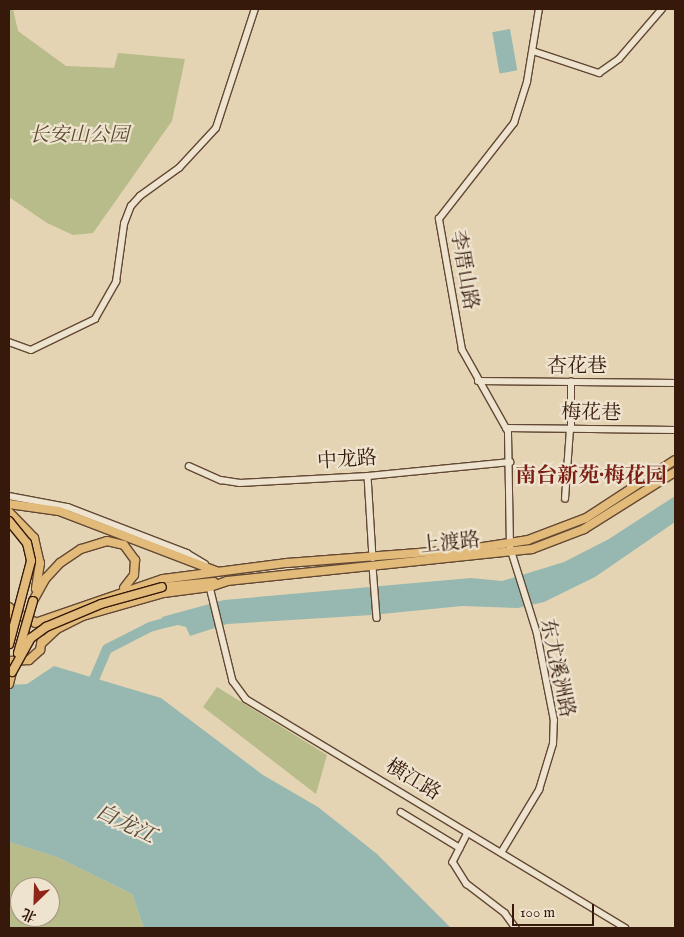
<!DOCTYPE html>
<html>
<head>
<meta charset="utf-8">
<style>
	body { margin:0 }
	#map { position:relative; width:684px; height:937px; overflow:hidden; background:#e5d4b3; font-family:"IM FELL English","Noto Serif SC",serif }
	div>[style] { position:absolute }
	[style*='--x'] { left:calc(var(--x)*1px); top:calc(var(--y)*1px); width:calc(var(--w)*1px); rotate:calc(var(--a)*1deg) }
	.green>* { inset:0; background:#b7bc8a }
	.water>* { inset:0; background:#96b8b1; transform-origin:0 0 }
	.river>* { height:10px; margin:-5px; padding:0 5px; transform-origin:5px; border-radius:5px; background:#96b8b1 }
	.roads { filter:drop-shadow(1px 0 #624834) drop-shadow(-1px 0 #624834) drop-shadow(0 1px #624834) drop-shadow(0 -1px #624834) }
	.minor>* { height:5.5px; margin:-2.75px; padding:0 2.75px; transform-origin:2.75px; border-radius:2.75px; background:#eee3ce }
	.major>* { height:8px; margin:-4px; padding:0 4px; transform-origin:4px; border-radius:4px; background:#e2ba7a }
	.bridges { filter:drop-shadow(1px 0 #36190a) drop-shadow(-1px 0 #36190a) drop-shadow(0 1px #36190a) drop-shadow(0 -1px #36190a) }
	.major-bridge>* { height:8px; margin:-4px; padding:0 4px; transform-origin:4px; border-radius:4px; background:#e2ba7a }
	span { translate:-50% -50%; white-space:nowrap; text-align:center; line-height:1.15; -webkit-text-stroke:4.5px #eee3ce; paint-order:stroke }
	.park-label { font-size:20px; color:#5d4a30; font-style:italic }
	.street-label { font-size:20px; color:#36190a }
	.neighbourhood-label { font-size:21px; color:#7a1f14; font-weight:700 }
	.water-label { font-size:21px; color:#53493c; font-style:italic }
	.frame { position:absolute; inset:0; border:10px solid #36190a; pointer-events:none }
	.north { position:absolute; left:10px; top:877px; width:50px; height:50px; box-sizing:border-box; background:#eee3ce; border:1px solid #a49280; border-radius:50%; rotate:204deg; font-size:14px; font-weight:700; line-height:20px; text-align:center; color:#36190a }
	.north::after { content:''; display:block; margin:auto; width:18px; height:22px; background:#8f2418; clip-path:polygon(50% 0,100% 100%,50% 72%,0 100%) }
	.scale { position:absolute; left:512px; top:904px; width:82px; height:22px; box-sizing:border-box; border:2px solid #36190a; border-top:0; padding-left:6px; font-size:15px; line-height:18px; white-space:nowrap; color:#36190a; -webkit-text-stroke:4px #eee3ce; paint-order:stroke }
</style>
</head>
<body>
<div id="map">
	<div class="green">
		<div style="clip-path:polygon(9px 9px,13px 9px,18px 31px,66px 66px,114px 68px,118px 53px,185px 59px,172px 121px,93px 233px,73px 235px,47px 223px,9px 197px)"></div>
		<div style="clip-path:polygon(217px 687px,327px 755px,316px 794px,203px 707px)"></div>
		<div style="clip-path:polygon(evenodd,9px 842px,57px 857px,132px 894px,144px 928px,9px 928px,9px 842px,20px 887px,50px 887px,50px 917px,20px 917px,20px 887px)"></div>
	</div>
	<div class="water">
		<div style="left:510px;top:29px;width:42px;height:18px;rotate:80deg"></div>
		<div style="clip-path:polygon(675px 496px,675px 522px,595px 577px,544px 602px,518px 608px,462px 606px,372px 615px,227px 624px,190px 636px,186px 627px,178px 625px,164px 628px,162px 617px,224px 600px,471px 578px,502px 581px,564px 562px,609px 539px)"></div>
		<div style="clip-path:polygon(54px 666px,161px 698px,263px 775px,318px 807px,347px 830px,377px 854px,451px 928px,144px 928px,132px 894px,57px 857px,9px 842px,9px 685px,27px 684px)"></div>
	</div>
	<div class="river">
		<div style="--x:90;--y:689;--w:43;--a:-67"></div>
		<div style="--x:107;--y:649;--w:48;--a:-27.1"></div>
		<div style="--x:150;--y:627;--w:26;--a:-16"></div>
	</div>
	<div class="roads">
		<div class="minor">
			<div style="--x:533;--y:51;--w:70;--a:18.4"></div>
			<div style="--x:599;--y:73;--w:24;--a:-35"></div>
			<div style="--x:619;--y:59;--w:66;--a:-49.3"></div>
			<div style="--x:9;--y:342;--w:23;--a:20"></div>
			<div style="--x:31;--y:350;--w:71;--a:-25.8"></div>
			<div style="--x:95;--y:319;--w:43;--a:-60.4"></div>
			<div style="--x:116;--y:282;--w:59;--a:-82.1"></div>
			<div style="--x:124;--y:224;--w:19;--a:-69"></div>
			<div style="--x:131;--y:206;--w:13;--a:-48"></div>
			<div style="--x:140;--y:196;--w:48;--a:-35.7"></div>
			<div style="--x:179;--y:168;--w:54;--a:-47.2"></div>
			<div style="--x:216;--y:128;--w:125;--a:-71.9"></div>
			<div style="--x:478;--y:381;--w:197;--a:0.6"></div>
			<div style="--x:506;--y:428;--w:169;--a:0.7"></div>
			<div style="--x:571;--y:429;--w:47;--a:-90"></div>
			<div style="--x:189;--y:466;--w:35;--a:24"></div>
			<div style="--x:221;--y:480;--w:19;--a:9"></div>
			<div style="--x:240;--y:483;--w:128;--a:-3.1"></div>
			<div style="--x:368;--y:476;--w:143;--a:-5.6"></div>
			<div style="--x:368;--y:476;--w:82;--a:86.5"></div>
			<div style="--x:9;--y:496;--w:60;--a:10.6"></div>
			<div style="--x:68;--y:507;--w:128;--a:21.1"></div>
			<div style="--x:187;--y:553;--w:21;--a:31"></div>
			<div style="--x:565;--y:499;--w:70;--a:-85.9"></div>
			<div style="--x:373;--y:567;--w:51;--a:85.5"></div>
			<div style="--x:210;--y:587;--w:97;--a:76.3"></div>
			<div style="--x:233;--y:681;--w:22;--a:54"></div>
			<div style="--x:246;--y:699;--w:443;--a:31.1"></div>
			<div style="--x:401;--y:812;--w:69;--a:31.4"></div>
			<div style="--x:468;--y:833;--w:33;--a:117"></div>
			<div style="--x:453;--y:862;--w:26;--a:58"></div>
			<div style="--x:467;--y:884;--w:48;--a:37.3"></div>
			<div style="--x:505;--y:913;--w:19;--a:54"></div>
			<div style="--x:501;--y:853;--w:74;--a:-58.9"></div>
			<div style="--x:539;--y:790;--w:48;--a:-73.1"></div>
			<div style="--x:553;--y:744;--w:23;--a:-88"></div>
			<div style="--x:554;--y:721;--w:89;--a:-101.1"></div>
			<div style="--x:537;--y:634;--w:90;--a:-107.4"></div>
			<div style="--x:510;--y:548;--w:116;--a:-91"></div>
			<div style="--x:508;--y:432;--w:94;--a:-119.3"></div>
			<div style="--x:462;--y:350;--w:133;--a:-100"></div>
			<div style="--x:439;--y:219;--w:122;--a:-52"></div>
			<div style="--x:514;--y:123;--w:43;--a:-72.4"></div>
			<div style="--x:527;--y:82;--w:74;--a:-80.7"></div>
		</div>
		<div class="major">
			<div style="--x:9;--y:504;--w:50;--a:8"></div>
			<div style="--x:59;--y:511;--w:168;--a:20.9"></div>
			<div style="--x:9;--y:512;--w:36;--a:46"></div>
			<div style="--x:34;--y:538;--w:26;--a:77"></div>
			<div style="--x:40;--y:563;--w:26;--a:99"></div>
			<div style="--x:162;--y:587;--w:52;--a:-5.5"></div>
			<div style="--x:33;--y:601;--w:26;--a:-61"></div>
			<div style="--x:46;--y:578;--w:21;--a:-47"></div>
			<div style="--x:60;--y:563;--w:25;--a:-34"></div>
			<div style="--x:81;--y:549;--w:27;--a:-17"></div>
			<div style="--x:107;--y:541;--w:17;--a:13"></div>
			<div style="--x:124;--y:545;--w:19;--a:54"></div>
			<div style="--x:135;--y:560;--w:15;--a:94"></div>
			<div style="--x:134;--y:575;--w:16;--a:128"></div>
			<div style="--x:9;--y:607;--w:12;--a:48"></div>
			<div style="--x:9;--y:618;--w:15;--a:-8"></div>
			<div style="--x:24;--y:616;--w:10;--a:29"></div>
			<div style="--x:35;--y:623;--w:135;--a:-19"></div>
			<div style="--x:163;--y:579;--w:125;--a:-7.4"></div>
			<div style="--x:287;--y:563;--w:184;--a:-4.4"></div>
			<div style="--x:470;--y:549;--w:59;--a:-8.8"></div>
			<div style="--x:528;--y:540;--w:62;--a:-20.8"></div>
			<div style="--x:586;--y:518;--w:106;--a:-33.1"></div>
			<div style="--x:42;--y:643;--w:21;--a:-43"></div>
			<div style="--x:57;--y:629;--w:29;--a:-27"></div>
			<div style="--x:83;--y:616;--w:84;--a:-15.9"></div>
			<div style="--x:164;--y:593;--w:46;--a:-7.4"></div>
			<div style="--x:210;--y:587;--w:18;--a:-19"></div>
			<div style="--x:227;--y:581;--w:307;--a:-6"></div>
			<div style="--x:532;--y:549;--w:56;--a:-21"></div>
			<div style="--x:584;--y:529;--w:107;--a:-32.1"></div>
			<div style="--x:9;--y:661;--w:20;--a:-3"></div>
			<div style="--x:29;--y:660;--w:15;--a:-42"></div>
			<div style="--x:40;--y:650;--w:11;--a:-80"></div>
			<div style="--x:9;--y:684;--w:12;--a:-76"></div>
		</div>
	</div>
	<div class="bridges">
		<div class="major-bridge">
			<div style="--x:9;--y:521;--w:28;--a:51"></div>
			<div style="--x:27;--y:543;--w:18;--a:77"></div>
			<div style="--x:31;--y:561;--w:86;--a:104.8"></div>
			<div style="--x:18;--y:653;--w:54;--a:-73.9"></div>
			<div style="--x:12;--y:672;--w:39;--a:-61"></div>
			<div style="--x:31;--y:638;--w:19;--a:-36"></div>
			<div style="--x:46;--y:627;--w:60;--a:-22.7"></div>
			<div style="--x:101;--y:604;--w:63;--a:-15.6"></div>
		</div>
	</div>
	<div class="park-label">
		<span style="left:79px;top:135px">长安山公园</span>
	</div>
	<div class="street-label">
		<span style="left:464px;top:270px;rotate:80deg">李厝山路</span>
		<span style="left:577px;top:366px">杏花巷</span>
		<span style="left:591px;top:413px;rotate:1deg">梅花巷</span>
		<span style="left:347px;top:460px;rotate:-4deg">中龙路</span>
		<span style="left:450px;top:543px;rotate:-6deg">上渡路</span>
		<span style="left:557px;top:668px;rotate:78deg">东尤溪洲路</span>
		<span style="left:413px;top:780px;rotate:31deg">横江路</span>
	</div>
	<div class="neighbourhood-label">
		<span style="left:591px;top:477px">南台新苑·梅花园</span>
	</div>
	<div class="water-label">
		<span style="left:125px;top:825px;rotate:26deg">白龙江</span>
	</div>
	<div class="frame"></div>
	<div class="north">北</div>
	<div class="scale">100 m</div>
</div>
</body>
</html>
